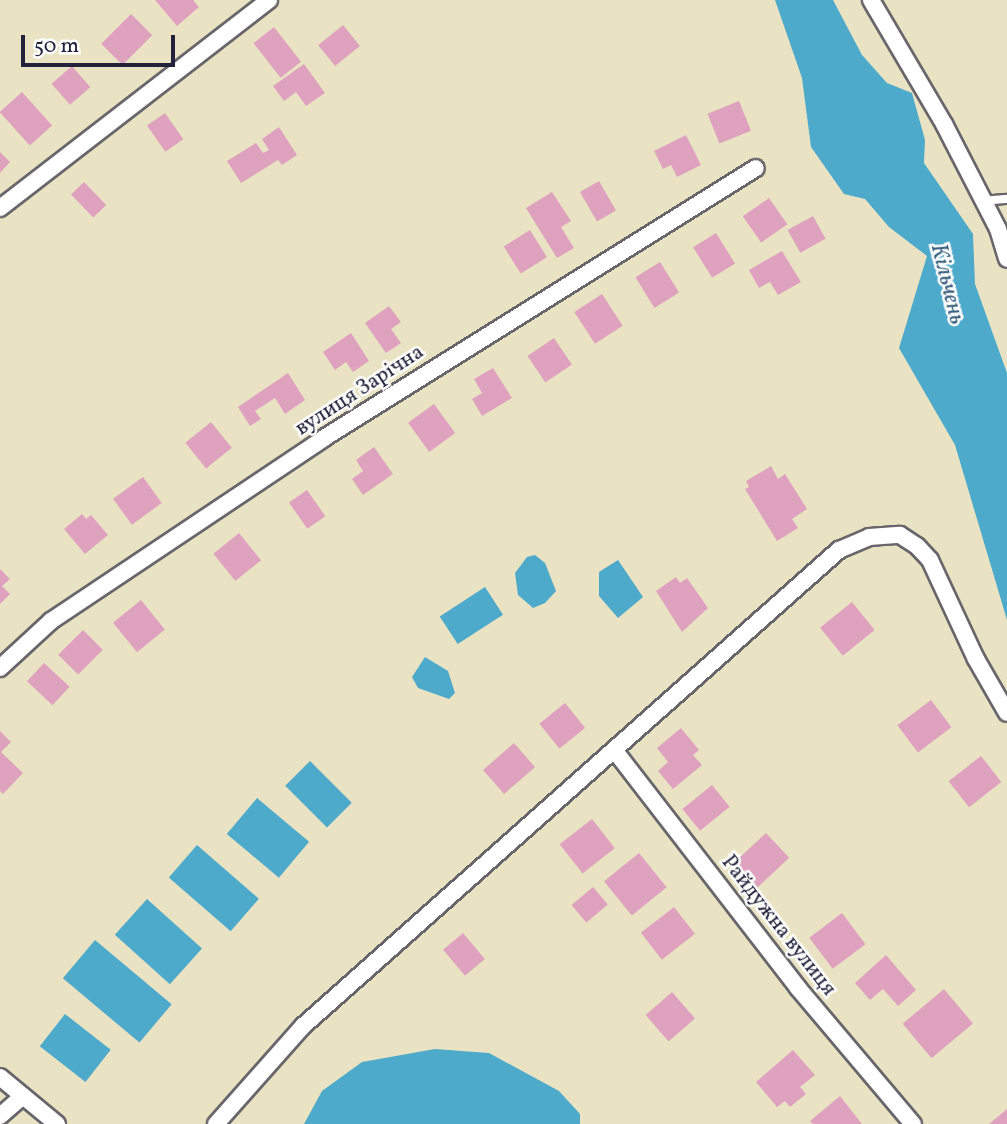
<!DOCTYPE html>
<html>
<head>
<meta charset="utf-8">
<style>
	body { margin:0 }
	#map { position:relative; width:1007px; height:1124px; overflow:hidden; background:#eae3c3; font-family:Vollkorn,serif }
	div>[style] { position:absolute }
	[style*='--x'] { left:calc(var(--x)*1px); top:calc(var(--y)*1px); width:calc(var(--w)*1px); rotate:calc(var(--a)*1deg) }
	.water>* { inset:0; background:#4daacb; transform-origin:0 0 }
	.building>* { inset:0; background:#dea2bf; transform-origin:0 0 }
	.roads { filter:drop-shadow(2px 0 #68666b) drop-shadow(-2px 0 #68666b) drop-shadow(0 2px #68666b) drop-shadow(0 -2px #68666b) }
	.service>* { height:8px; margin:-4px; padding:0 4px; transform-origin:4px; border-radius:4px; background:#fff }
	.minor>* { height:16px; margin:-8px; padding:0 8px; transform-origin:8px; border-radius:8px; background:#fff }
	span { translate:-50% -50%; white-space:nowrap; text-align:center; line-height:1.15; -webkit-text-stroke:5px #fff; paint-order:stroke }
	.street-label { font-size:21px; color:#22223b }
	.water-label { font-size:23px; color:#355f7c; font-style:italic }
	.scale { position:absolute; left:21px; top:35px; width:154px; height:32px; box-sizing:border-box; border:4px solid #22223b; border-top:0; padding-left:9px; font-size:21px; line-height:24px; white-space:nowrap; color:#22223b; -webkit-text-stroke:5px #fff; paint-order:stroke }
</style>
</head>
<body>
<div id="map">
	<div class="water">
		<div style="clip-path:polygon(775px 0,833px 0,862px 55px,887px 83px,912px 93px,925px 140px,924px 163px,973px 234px,975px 284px,1007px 373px,1007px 620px,955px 445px,899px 348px,927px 256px,889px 227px,865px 199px,844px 194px,811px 147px,802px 78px)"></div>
		<div style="clip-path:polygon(535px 555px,545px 563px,556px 591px,545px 603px,533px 608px,518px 595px,515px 573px,527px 557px)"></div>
		<div style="clip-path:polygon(618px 560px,643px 597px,618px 618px,599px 596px,599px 572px)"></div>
		<div style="left:485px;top:587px;width:33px;height:54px;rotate:57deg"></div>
		<div style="clip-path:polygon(425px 657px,448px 671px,455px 693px,449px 699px,418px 688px,412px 677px)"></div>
		<div style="left:310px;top:761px;width:59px;height:35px;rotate:45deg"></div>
		<div style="left:257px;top:798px;width:68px;height:47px;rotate:40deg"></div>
		<div style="left:197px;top:845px;width:82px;height:43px;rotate:41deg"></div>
		<div style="left:147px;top:899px;width:74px;height:48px;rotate:42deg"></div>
		<div style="left:95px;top:940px;width:100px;height:50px;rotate:40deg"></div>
		<div style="left:65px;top:1014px;width:58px;height:41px;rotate:38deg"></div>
		<div style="clip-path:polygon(435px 1049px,489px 1053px,559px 1091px,580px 1114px,580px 1124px,304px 1124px,322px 1091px,362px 1062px)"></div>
	</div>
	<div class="building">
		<div style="clip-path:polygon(155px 0,193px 0,199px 7px,177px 26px)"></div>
		<div style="left:131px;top:14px;width:30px;height:42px;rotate:45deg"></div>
		<div style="left:343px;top:25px;width:27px;height:32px;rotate:51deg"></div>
		<div style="left:274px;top:27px;width:44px;height:26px;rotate:52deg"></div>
		<div style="clip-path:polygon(304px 64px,325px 93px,306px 106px,296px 92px,284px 101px,273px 86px)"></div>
		<div style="left:72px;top:66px;width:28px;height:27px;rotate:49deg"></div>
		<div style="left:22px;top:92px;width:45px;height:30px;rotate:48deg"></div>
		<div style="left:739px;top:101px;width:32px;height:34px;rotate:68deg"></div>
		<div style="left:165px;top:113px;width:32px;height:22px;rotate:55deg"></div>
		<div style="clip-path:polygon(279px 127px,297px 155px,282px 165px,278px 160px,241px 183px,227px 161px,256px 143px,263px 153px,269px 150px,262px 139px)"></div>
		<div style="clip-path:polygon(686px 135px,701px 165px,677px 177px,671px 165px,663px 169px,654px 151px)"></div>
		<div style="clip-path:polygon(0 152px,10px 162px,0 173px)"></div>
		<div style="left:599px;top:181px;width:34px;height:22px;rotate:60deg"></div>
		<div style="left:84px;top:182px;width:32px;height:18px;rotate:46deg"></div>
		<div style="clip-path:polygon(552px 192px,571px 221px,561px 227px,574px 248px,557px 258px,526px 208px)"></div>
		<div style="left:769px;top:198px;width:32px;height:32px;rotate:55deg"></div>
		<div style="left:813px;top:216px;width:26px;height:29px;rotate:61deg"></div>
		<div style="left:530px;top:230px;width:32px;height:31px;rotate:58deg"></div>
		<div style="left:716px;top:233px;width:36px;height:27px;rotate:58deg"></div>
		<div style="clip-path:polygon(782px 251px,801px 282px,778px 295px,770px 282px,759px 288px,749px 270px)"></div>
		<div style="left:660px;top:262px;width:36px;height:29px;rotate:58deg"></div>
		<div style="left:602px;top:294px;width:38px;height:33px;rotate:57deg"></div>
		<div style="clip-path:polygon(389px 306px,401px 322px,391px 329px,401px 343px,386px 353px,365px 323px)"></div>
		<div style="clip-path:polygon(351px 333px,369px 361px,353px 372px,346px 362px,335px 370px,323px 352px)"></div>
		<div style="left:554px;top:338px;width:32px;height:32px;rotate:56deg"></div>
		<div style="clip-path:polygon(493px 368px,512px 398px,482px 416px,472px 399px,482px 393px,474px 379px)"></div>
		<div style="clip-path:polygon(288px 373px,305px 400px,285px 414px,275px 398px,255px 411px,261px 419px,250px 426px,238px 407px)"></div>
		<div style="left:434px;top:404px;width:36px;height:32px;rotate:54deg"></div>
		<div style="left:211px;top:422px;width:33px;height:33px;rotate:51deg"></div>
		<div style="clip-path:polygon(374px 447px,393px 474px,363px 495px,352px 479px,363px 471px,356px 460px)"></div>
		<div style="clip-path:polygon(771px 466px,778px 479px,785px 474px,807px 509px,792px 519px,798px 528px,777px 541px,745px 489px,749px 487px,746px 481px)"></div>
		<div style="left:143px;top:477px;width:32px;height:37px;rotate:54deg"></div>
		<div style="left:307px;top:490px;width:32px;height:22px;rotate:55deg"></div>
		<div style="clip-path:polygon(82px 514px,86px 519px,91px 515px,108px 535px,85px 554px,64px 529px)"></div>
		<div style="left:239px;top:533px;width:35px;height:33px;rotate:51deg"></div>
		<div style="clip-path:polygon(0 569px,10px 579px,2px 586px,10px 594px,0 604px)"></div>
		<div style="clip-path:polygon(676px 577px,680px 583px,687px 578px,708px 608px,682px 632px,656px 591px)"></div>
		<div style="left:141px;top:600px;width:38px;height:36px;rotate:51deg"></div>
		<div style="left:852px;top:602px;width:36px;height:41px;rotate:51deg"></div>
		<div style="left:83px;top:630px;width:28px;height:35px;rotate:45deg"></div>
		<div style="left:44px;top:663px;width:35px;height:25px;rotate:43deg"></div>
		<div style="left:931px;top:700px;width:34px;height:42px;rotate:53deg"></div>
		<div style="left:565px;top:703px;width:32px;height:33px;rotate:51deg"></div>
		<div style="clip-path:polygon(681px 728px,699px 750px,693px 755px,702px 765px,673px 789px,658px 771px,668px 762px,657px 748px)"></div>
		<div style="clip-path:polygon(0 731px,11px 742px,1px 752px,23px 773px,3px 794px,0 791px)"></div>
		<div style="left:514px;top:743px;width:32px;height:41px;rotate:49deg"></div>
		<div style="left:981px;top:756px;width:33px;height:41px;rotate:52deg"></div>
		<div style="left:712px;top:785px;width:28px;height:38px;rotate:51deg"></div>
		<div style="left:592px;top:819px;width:37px;height:41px;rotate:52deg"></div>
		<div style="left:766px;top:833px;width:34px;height:47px;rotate:47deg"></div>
		<div style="left:639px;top:853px;width:44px;height:45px;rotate:51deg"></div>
		<div style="left:593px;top:887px;width:23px;height:28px;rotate:50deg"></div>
		<div style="left:674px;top:907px;width:34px;height:42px;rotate:52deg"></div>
		<div style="left:842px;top:913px;width:39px;height:41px;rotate:53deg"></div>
		<div style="left:463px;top:933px;width:34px;height:26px;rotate:50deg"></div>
		<div style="clip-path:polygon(886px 955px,916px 990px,898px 1006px,883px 989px,870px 1000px,855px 983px)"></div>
		<div style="left:944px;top:989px;width:45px;height:54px;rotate:50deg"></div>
		<div style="left:672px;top:992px;width:35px;height:35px;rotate:49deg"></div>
		<div style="clip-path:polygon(793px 1050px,815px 1075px,800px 1087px,806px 1094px,790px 1107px,785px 1101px,777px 1107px,756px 1082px)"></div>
		<div style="clip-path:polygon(840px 1096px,862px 1124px,813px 1124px,810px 1121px)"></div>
		<div style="clip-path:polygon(1007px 1109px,1007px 1124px,989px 1124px)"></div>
	</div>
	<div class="roads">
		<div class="service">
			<div style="--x:982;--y:201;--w:25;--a:-5"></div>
		</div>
		<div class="minor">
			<div style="--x:871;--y:0;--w:144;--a:59.5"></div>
			<div style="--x:944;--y:124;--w:118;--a:62.8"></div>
			<div style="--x:998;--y:229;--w:31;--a:73"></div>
			<div style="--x:0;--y:208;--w:340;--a:-37.7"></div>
			<div style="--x:0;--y:668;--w:69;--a:-42.7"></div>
			<div style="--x:51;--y:621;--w:329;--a:-33.8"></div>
			<div style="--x:324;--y:438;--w:509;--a:-32.01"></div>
			<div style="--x:615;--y:751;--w:299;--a:52.3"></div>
			<div style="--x:798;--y:988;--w:178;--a:49.8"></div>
			<div style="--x:0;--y:1077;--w:74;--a:39.5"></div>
			<div style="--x:0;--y:1116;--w:30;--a:-41"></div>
			<div style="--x:216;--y:1124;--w:131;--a:-48.4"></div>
			<div style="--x:303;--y:1026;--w:717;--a:-41.61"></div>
			<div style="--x:839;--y:550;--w:33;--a:-23"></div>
			<div style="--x:869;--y:537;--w:31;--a:-4"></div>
			<div style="--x:900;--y:535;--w:20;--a:33"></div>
			<div style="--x:917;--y:546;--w:19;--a:47"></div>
			<div style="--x:930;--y:560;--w:109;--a:65.1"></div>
			<div style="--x:976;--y:659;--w:62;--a:60.1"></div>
		</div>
	</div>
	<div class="street-label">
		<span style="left:360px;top:391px;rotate:-33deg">вулиця Зарічна</span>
		<span style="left:778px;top:926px;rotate:52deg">Райдужна вулиця</span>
	</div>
	<div class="water-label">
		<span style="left:947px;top:284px;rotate:76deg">Кільчень</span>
	</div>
	<div class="scale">50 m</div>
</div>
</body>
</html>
